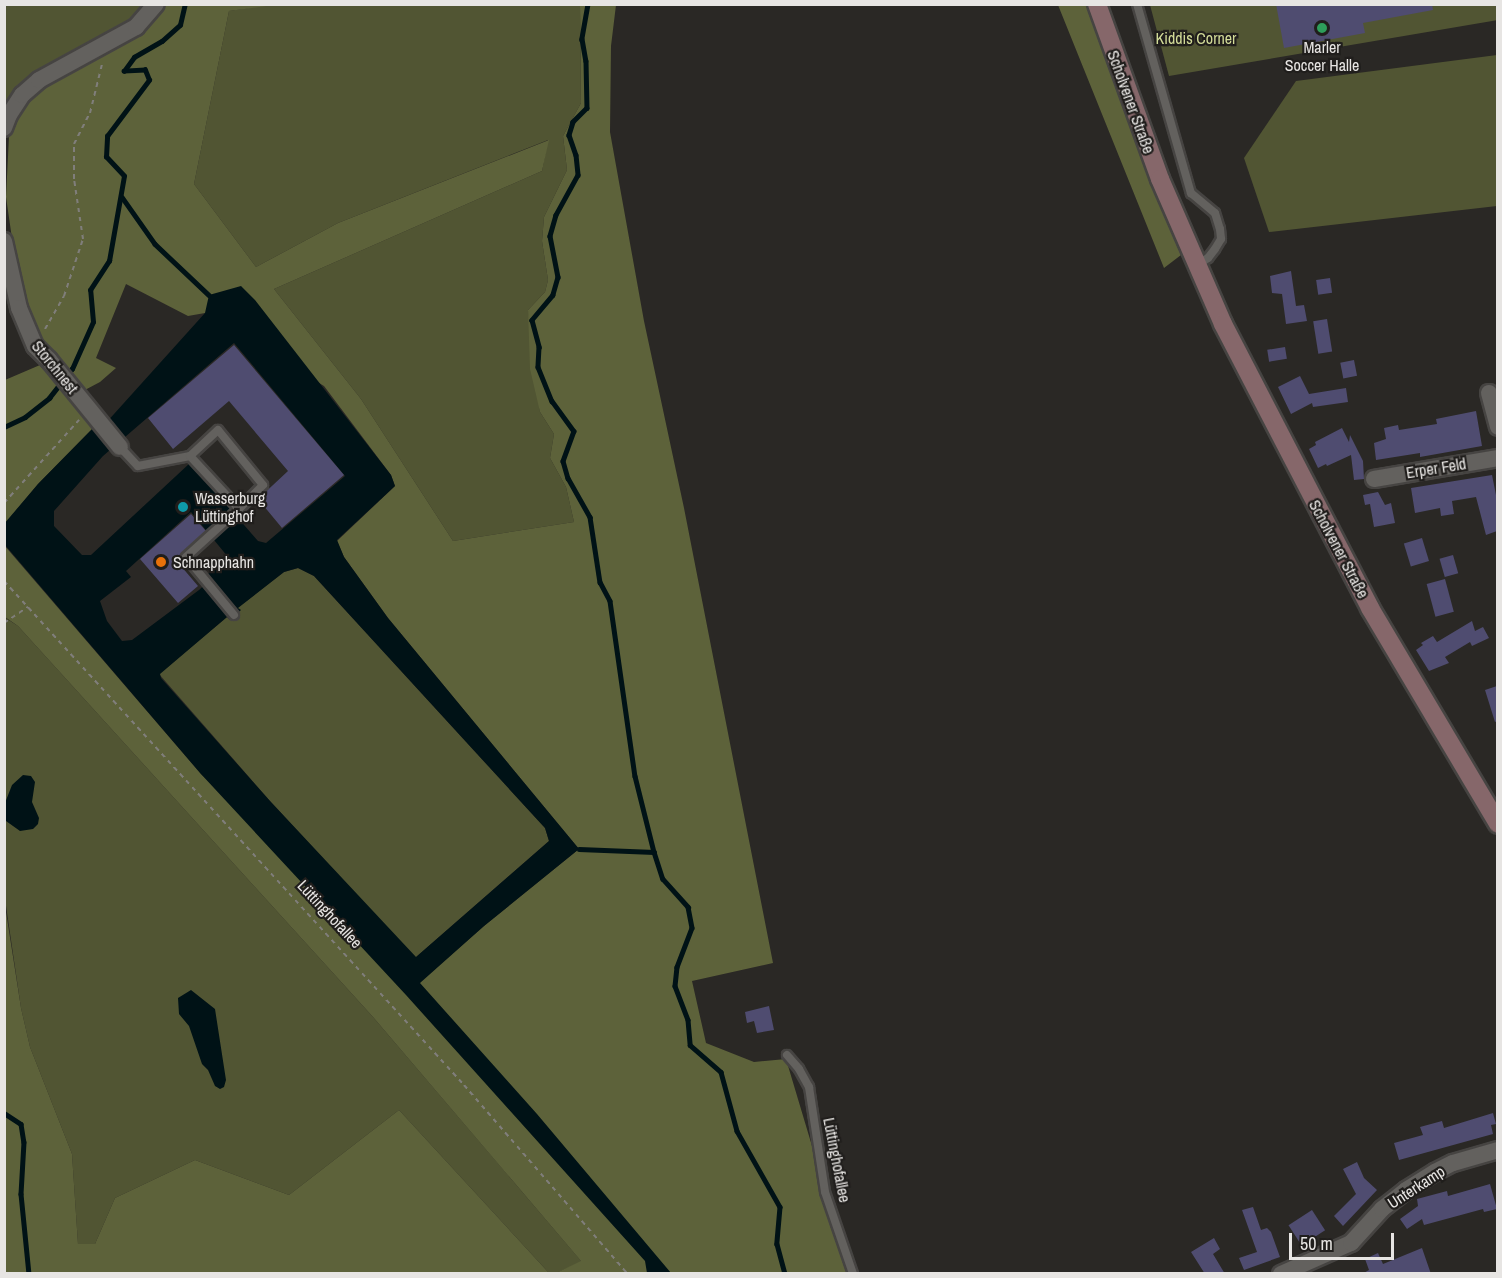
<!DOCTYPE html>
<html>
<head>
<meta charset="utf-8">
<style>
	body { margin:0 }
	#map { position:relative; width:1502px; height:1278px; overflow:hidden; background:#2a2825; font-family:"Archivo Narrow",sans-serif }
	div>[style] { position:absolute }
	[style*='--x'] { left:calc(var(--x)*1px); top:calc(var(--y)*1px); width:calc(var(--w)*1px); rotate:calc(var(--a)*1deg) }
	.green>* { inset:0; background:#515533 }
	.forest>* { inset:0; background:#5d623a }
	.water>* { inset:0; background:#001216 }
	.stream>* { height:4.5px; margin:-2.25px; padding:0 2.25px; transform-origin:2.25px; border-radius:2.25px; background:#001216 }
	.building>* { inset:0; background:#4f4c70; transform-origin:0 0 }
	.path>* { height:2px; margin-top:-1px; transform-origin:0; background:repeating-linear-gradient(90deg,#807e7b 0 4.5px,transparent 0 9px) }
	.roads { filter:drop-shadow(2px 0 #464442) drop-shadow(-2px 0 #464442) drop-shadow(0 2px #464442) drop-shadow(0 -2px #464442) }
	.service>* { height:8px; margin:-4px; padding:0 4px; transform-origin:4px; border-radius:4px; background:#63615e }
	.minor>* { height:16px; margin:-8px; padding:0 8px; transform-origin:8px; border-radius:8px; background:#63615e }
	.secondary>* { height:18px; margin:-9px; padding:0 9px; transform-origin:9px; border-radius:9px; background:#86676a }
	.dots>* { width:16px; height:16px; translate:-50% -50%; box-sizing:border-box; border:3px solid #201e1c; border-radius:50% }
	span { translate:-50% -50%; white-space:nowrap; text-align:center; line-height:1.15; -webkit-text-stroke:4.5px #201e1c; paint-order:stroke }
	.park-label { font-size:16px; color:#d2db98 }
	.poi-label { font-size:16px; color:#e7e5e3 }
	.left { translate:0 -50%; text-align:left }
	.street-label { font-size:16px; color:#e7e5e3 }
	.frame { position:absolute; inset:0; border:6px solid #e7e5e3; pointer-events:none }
	.scale { position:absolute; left:1289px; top:1233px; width:105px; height:27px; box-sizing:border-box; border:3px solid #e7e5e3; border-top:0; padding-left:8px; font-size:18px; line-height:21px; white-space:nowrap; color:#e7e5e3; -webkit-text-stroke:4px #201e1c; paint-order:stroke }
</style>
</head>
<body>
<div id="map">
	<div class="green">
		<div style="clip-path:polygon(274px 4px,580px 5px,581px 103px,563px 136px,567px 170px,544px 217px,542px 241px,548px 280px,545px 292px,528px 310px,540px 412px,554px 434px,550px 458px,566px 487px,574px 522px,453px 541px,361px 399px,274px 289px,542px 171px,548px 140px,338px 223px,256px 267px,194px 184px,229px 11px)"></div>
		<div style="clip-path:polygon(1497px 4px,1498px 20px,1169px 76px,1150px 5px)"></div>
		<div style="clip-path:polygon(5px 5px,7px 4px,151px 5px,134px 22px,5px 113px)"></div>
		<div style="clip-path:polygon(1497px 55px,1497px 206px,1269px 232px,1244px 158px,1296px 81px)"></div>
		<div style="clip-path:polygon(298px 568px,314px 576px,545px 828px,549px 841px,415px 958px,270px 801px,159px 674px,227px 617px,230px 620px,237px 608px,284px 572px)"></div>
		<div style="clip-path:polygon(4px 617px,18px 626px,373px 1017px,582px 1262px,556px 1273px,549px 1273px,399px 1110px,289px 1195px,195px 1160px,115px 1198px,95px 1244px,78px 1244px,72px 1154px,30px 1047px,21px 1008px,5px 899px)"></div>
	</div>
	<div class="forest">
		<div style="clip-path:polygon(162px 5px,274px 5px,229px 11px,194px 184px,256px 267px,338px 223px,549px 140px,542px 171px,274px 289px,361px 399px,453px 541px,574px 522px,566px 487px,550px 458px,554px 434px,540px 412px,530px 369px,528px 310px,545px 292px,548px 280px,542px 241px,544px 217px,567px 170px,563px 136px,581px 103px,580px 5px,616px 5px,611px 46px,610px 132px,644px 321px,684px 508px,773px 963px,692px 981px,706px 1043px,754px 1062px,786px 1059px,850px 1273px,556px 1273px,581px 1261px,373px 1017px,18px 626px,5px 617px,4px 545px,201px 774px,420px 982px,484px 926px,579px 849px,388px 618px,344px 557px,337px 541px,395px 486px,391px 475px,324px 386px,205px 313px,188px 316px,126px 284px,96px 358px,116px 368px,100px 382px,83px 391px,51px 353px,34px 325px,17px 273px,6px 197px,9px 136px,19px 111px,39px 87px)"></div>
		<div style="clip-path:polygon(1058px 5px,1088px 5px,1156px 197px,1181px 255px,1164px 268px)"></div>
		<div style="clip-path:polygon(40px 365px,94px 427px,38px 484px,5px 524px,5px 380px)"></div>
		<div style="clip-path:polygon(4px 899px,21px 1008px,30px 1047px,72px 1154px,78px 1244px,95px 1244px,115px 1198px,195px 1160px,289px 1195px,399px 1110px,549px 1273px,5px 1273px)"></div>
	</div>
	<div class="water">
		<div style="clip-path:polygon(evenodd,241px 286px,255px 300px,391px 475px,395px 486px,337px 540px,344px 557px,388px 618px,579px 849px,484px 926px,420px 983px,537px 1114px,671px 1273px,647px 1273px,645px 1261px,406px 995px,201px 774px,5px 545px,4px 524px,38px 484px,100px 421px,105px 424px,205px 313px,209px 295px,241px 286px,234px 343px,345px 476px,266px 543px,258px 541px,190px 463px,91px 555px,82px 555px,54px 526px,54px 511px,103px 456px,234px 343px,241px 286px,191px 512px,228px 557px,208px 574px,211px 579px,199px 590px,132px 640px,122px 641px,107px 621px,100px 601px,131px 577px,126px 571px,191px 512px,241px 286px,298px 568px,314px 576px,545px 828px,549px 841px,416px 957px,270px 801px,161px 678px,160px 674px,227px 617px,230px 620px,241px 610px,238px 608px,284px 572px,298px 568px)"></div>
		<div style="clip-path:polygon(23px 775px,31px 776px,35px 782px,32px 802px,39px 818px,38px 824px,33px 829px,20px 831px,6px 821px,5px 803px,12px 785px)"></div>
		<div style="clip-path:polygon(191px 990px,215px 1009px,226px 1080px,224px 1087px,220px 1089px,215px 1086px,208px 1070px,202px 1064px,189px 1026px,179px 1014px,178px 998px)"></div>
	</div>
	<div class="stream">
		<div style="--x:588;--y:4;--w:36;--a:100"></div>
		<div style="--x:582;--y:39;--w:22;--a:80"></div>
		<div style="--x:586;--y:61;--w:47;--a:88.8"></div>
		<div style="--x:587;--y:108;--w:20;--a:135"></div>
		<div style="--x:573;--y:122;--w:14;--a:107"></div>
		<div style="--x:569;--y:135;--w:21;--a:71"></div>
		<div style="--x:576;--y:155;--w:20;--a:84"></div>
		<div style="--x:578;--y:175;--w:46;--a:118.8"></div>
		<div style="--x:556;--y:215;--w:22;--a:106"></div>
		<div style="--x:550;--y:236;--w:42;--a:79"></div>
		<div style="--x:558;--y:277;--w:19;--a:106"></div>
		<div style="--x:553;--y:295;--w:33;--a:130"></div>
		<div style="--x:532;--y:320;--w:28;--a:75"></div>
		<div style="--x:539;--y:347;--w:20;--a:93"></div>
		<div style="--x:538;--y:367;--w:37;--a:68"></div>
		<div style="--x:552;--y:401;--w:37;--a:54"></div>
		<div style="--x:574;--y:431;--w:32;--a:110"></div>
		<div style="--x:563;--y:461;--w:18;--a:74"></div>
		<div style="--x:568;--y:478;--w:45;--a:60.6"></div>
		<div style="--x:590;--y:517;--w:66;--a:81.3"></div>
		<div style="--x:600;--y:582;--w:21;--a:62"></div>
		<div style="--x:610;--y:601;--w:177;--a:81.9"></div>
		<div style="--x:635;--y:776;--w:78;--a:76"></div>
		<div style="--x:654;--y:852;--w:28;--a:72"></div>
		<div style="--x:663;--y:879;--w:38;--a:48"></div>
		<div style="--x:688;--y:907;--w:21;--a:79"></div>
		<div style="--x:692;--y:928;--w:42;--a:111"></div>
		<div style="--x:677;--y:967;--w:19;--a:96"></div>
		<div style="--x:675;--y:986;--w:36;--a:69"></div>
		<div style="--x:688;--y:1020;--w:25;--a:85"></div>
		<div style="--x:690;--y:1045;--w:41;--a:41.1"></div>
		<div style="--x:721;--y:1072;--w:61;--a:74.8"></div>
		<div style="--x:737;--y:1131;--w:87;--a:60.5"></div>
		<div style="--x:780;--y:1207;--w:37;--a:95"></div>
		<div style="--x:777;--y:1244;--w:31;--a:75"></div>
		<div style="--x:122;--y:197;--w:57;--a:54.9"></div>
		<div style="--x:155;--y:244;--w:74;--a:43.4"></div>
		<div style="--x:4;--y:427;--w:23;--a:-25"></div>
		<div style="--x:25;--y:417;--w:31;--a:-38"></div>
		<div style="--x:49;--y:398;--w:37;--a:-52"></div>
		<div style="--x:72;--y:369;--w:51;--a:-65.9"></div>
		<div style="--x:93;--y:322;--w:32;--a:-95"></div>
		<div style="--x:90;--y:290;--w:35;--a:-57"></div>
		<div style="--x:109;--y:261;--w:86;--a:-80"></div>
		<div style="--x:124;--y:176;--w:26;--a:-133"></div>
		<div style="--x:106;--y:157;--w:21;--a:-87"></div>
		<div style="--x:107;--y:136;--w:70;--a:-53.1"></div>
		<div style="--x:149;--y:80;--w:11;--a:-112"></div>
		<div style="--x:145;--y:70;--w:21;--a:177"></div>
		<div style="--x:124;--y:71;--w:17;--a:-54"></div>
		<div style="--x:134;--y:57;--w:32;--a:-30"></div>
		<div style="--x:162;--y:41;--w:24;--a:-42"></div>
		<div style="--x:180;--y:25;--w:22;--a:-77"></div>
		<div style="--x:579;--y:849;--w:75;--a:2.3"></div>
		<div style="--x:4;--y:1113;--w:20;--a:33"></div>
		<div style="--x:21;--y:1124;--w:18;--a:81"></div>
		<div style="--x:24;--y:1142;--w:52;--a:93.3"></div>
		<div style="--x:21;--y:1194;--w:80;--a:84.3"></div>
	</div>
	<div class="building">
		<div style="clip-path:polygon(1276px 4px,1432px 4px,1433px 10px,1363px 23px,1365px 33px,1284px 48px)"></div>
		<div style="clip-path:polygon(1291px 271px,1296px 306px,1304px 305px,1307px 321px,1286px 324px,1282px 294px,1272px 293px,1270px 276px)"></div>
		<div style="left:1330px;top:278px;width:15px;height:14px;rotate:82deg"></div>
		<div style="left:1327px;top:319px;width:33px;height:14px;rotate:81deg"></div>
		<div style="clip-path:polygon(234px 345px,344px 475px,282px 528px,258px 499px,288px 471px,229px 401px,173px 449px,148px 418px)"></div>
		<div style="left:1285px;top:347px;width:12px;height:18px;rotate:81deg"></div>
		<div style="left:1354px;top:360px;width:16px;height:14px;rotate:79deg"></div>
		<div style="clip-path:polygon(1300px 376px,1309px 394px,1346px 388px,1348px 402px,1313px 407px,1312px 403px,1291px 414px,1278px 387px)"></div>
		<div style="clip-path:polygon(1476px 411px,1482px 446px,1420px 457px,1420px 453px,1376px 460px,1374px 443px,1386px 439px,1384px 428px,1398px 425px,1399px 430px,1437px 424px,1436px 419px)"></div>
		<div style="clip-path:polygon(1342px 428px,1349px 442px,1350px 435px,1363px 461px,1364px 479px,1354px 480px,1351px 455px,1327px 466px,1326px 464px,1318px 468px,1309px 449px,1316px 445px,1315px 442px)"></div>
		<div style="clip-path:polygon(1492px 475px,1497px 500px,1497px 531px,1486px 535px,1476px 497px,1452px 501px,1454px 514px,1441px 516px,1440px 508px,1415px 513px,1411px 488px)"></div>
		<div style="clip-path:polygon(1378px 492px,1385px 505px,1391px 503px,1395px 523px,1374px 527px,1370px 504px,1365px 505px,1363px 495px)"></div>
		<div style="clip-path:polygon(191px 514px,206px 531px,175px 559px,198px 586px,178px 603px,140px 559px)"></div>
		<div style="left:1422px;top:538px;width:24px;height:19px;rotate:73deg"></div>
		<div style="left:1453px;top:555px;width:19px;height:14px;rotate:74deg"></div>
		<div style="left:1445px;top:579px;width:34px;height:19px;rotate:75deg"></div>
		<div style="clip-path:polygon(1472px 621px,1475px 631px,1483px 627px,1489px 638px,1472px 646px,1470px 642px,1445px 657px,1449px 663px,1429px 671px,1416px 650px,1423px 645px,1421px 643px,1433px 636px,1437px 642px)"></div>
		<div style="clip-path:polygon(1497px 686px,1497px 721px,1495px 722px,1485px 690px)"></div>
		<div style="clip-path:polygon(769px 1006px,774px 1030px,757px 1033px,754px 1021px,747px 1023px,745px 1012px)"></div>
		<div style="clip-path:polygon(1493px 1113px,1496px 1124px,1491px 1125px,1493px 1134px,1399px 1160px,1394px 1143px,1423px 1135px,1420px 1127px,1442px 1121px,1444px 1128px)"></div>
		<div style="clip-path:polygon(1357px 1162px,1364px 1178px,1377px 1190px,1343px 1226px,1334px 1216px,1356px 1194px,1343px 1169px)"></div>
		<div style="clip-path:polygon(1490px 1184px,1497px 1209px,1484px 1212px,1483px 1209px,1424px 1225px,1422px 1219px,1407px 1229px,1400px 1219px,1418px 1206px,1417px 1199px,1447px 1191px,1448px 1196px)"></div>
		<div style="clip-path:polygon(1253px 1207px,1261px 1230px,1267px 1228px,1271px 1232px,1280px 1257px,1244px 1270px,1239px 1258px,1257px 1252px,1242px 1210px)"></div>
		<div style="left:1312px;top:1210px;width:24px;height:28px;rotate:57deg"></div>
		<div style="clip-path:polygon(1214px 1238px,1220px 1249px,1213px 1254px,1225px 1274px,1205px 1274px,1191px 1252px)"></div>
		<div style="clip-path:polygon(1422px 1248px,1431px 1274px,1362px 1274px,1369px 1270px,1365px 1259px,1378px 1253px,1383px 1264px)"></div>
	</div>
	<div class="path">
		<div style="--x:45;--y:329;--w:38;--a:-60"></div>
		<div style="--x:64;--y:296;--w:60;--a:-71.6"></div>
		<div style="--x:83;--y:239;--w:61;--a:-98.5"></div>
		<div style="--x:74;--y:179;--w:35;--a:-90"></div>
		<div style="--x:74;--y:144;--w:35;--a:-63"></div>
		<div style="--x:90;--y:113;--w:50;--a:-76.2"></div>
		<div style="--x:4;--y:503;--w:112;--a:-47.9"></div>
		<div style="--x:4;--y:581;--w:682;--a:47.61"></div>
		<div style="--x:464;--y:1085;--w:250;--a:49.1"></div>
		<div style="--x:4;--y:623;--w:29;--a:-34"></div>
	</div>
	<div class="roads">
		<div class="service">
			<div style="--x:1137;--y:4;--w:197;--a:74.1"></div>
			<div style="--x:1191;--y:193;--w:31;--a:40"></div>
			<div style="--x:1215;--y:213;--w:17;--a:73"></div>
			<div style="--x:1220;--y:229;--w:10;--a:84"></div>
			<div style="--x:1221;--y:239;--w:12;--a:121"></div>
			<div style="--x:1215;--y:249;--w:11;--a:128"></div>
			<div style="--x:1208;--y:258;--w:13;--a:148"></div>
			<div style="--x:120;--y:447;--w:26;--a:47"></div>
			<div style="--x:138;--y:466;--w:53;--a:-10.9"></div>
			<div style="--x:190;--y:456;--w:72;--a:47.2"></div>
			<div style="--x:239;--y:509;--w:34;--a:-45"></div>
			<div style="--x:263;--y:485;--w:71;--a:-129.3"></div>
			<div style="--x:218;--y:430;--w:38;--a:137"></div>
			<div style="--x:234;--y:615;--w:75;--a:-129.6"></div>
			<div style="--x:186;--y:557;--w:72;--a:-42.2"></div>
			<div style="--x:787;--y:1055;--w:18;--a:49"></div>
			<div style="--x:799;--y:1069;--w:21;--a:61"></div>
			<div style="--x:809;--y:1087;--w:106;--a:81.3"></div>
			<div style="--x:825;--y:1192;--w:87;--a:71.1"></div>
		</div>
		<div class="minor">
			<div style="--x:4;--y:128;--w:14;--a:-69"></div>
			<div style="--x:9;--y:115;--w:24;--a:-57"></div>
			<div style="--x:22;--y:95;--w:23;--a:-41"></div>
			<div style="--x:39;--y:80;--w:111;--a:-28.7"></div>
			<div style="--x:136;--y:27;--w:30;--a:-49"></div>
			<div style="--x:4;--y:241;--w:69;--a:77.4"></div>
			<div style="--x:19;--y:308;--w:41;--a:67.2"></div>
			<div style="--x:35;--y:346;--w:20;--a:45"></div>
			<div style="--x:49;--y:360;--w:112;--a:50.8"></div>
			<div style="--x:1489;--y:393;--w:35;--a:75"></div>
			<div style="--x:1374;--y:479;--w:126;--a:-9.6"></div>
			<div style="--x:1281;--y:1274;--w:77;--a:-23.9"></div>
			<div style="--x:1351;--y:1243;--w:46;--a:-47.6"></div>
			<div style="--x:1382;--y:1209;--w:31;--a:-38"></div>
			<div style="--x:1406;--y:1190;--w:34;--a:-32"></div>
			<div style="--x:1435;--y:1172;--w:20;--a:-27"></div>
			<div style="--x:1453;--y:1163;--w:47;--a:-16.1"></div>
		</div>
		<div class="secondary">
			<div style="--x:1097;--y:4;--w:186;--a:70.2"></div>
			<div style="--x:1160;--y:179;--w:158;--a:66.5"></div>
			<div style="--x:1223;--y:324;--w:320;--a:62.6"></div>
			<div style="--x:1370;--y:608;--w:251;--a:59.3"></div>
		</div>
	</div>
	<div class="dots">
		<div style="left:1322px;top:28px;background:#2e9e5b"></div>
		<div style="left:183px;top:507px;background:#0f9aa8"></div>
		<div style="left:161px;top:562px;background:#e8710a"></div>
	</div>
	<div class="park-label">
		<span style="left:1196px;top:38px">Kiddis Corner</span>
	</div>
	<div class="poi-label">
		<span style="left:1322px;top:56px">Marler<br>Soccer Halle</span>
		<span class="left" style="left:195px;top:507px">Wasserburg<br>Lüttinghof</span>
		<span class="left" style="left:173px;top:562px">Schnapphahn</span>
	</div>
	<div class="street-label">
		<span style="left:1131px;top:102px;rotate:70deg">Scholvener Straße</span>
		<span style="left:55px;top:367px;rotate:51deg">Storchnest</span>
		<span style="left:1436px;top:468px;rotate:-9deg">Erper Feld</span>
		<span style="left:1339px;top:549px;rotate:62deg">Scholvener Straße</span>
		<span style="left:330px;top:914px;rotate:47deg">Lüttinghofallee</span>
		<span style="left:837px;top:1160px;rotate:79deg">Lüttinghofallee</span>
		<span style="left:1416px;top:1187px;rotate:-33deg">Unterkamp</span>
	</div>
	<div class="frame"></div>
	<div class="scale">50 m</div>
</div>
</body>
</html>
